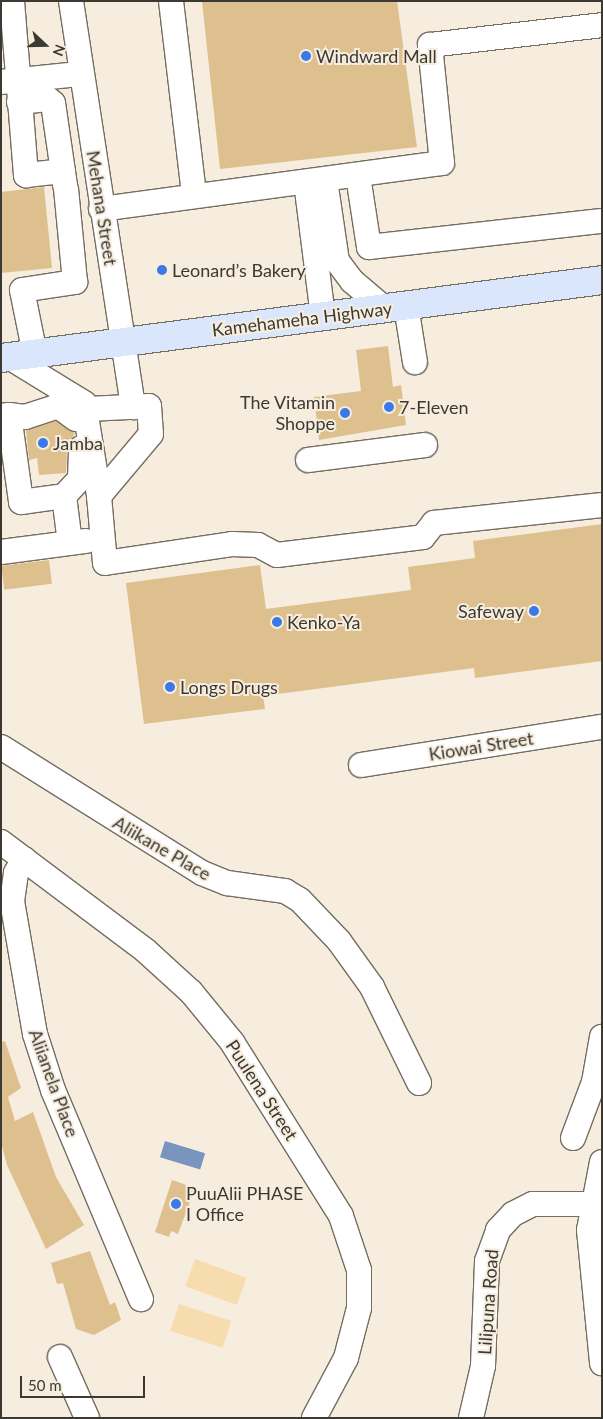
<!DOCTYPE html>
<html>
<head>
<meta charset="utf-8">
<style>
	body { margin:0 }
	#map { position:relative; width:603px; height:1419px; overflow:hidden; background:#f6edde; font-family:Lato,sans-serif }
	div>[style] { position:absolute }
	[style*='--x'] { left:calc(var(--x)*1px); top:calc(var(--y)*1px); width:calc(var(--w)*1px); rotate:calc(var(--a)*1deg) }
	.green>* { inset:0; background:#f7dcb0; transform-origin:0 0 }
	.water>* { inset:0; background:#7a94c0; transform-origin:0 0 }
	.building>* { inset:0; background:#dec08f; transform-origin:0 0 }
	.roads { filter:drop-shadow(1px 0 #746d60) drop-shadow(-1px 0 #746d60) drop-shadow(0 1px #746d60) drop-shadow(0 -1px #746d60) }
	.minor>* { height:24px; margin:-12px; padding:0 12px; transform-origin:12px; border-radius:12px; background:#fff }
	.major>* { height:28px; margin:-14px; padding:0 14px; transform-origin:14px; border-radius:14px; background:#dae6fb }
	.dots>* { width:14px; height:14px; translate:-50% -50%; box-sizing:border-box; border:2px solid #f6edde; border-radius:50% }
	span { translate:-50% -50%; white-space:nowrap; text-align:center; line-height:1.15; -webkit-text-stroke:4px #f6edde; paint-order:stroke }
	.poi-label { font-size:18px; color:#3c3933 }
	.left { translate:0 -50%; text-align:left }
	.right { translate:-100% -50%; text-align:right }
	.street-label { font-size:18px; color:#3c3933 }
	.frame { position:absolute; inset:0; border:2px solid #3c3933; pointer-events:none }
	.north { position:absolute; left:20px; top:20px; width:50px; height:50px; -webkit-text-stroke:4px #f6edde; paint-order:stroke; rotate:111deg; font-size:14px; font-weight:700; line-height:20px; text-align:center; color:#3c3933 }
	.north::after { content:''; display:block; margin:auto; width:18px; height:22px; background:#3c3933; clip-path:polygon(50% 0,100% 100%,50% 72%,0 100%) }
	.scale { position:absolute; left:20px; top:1376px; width:125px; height:22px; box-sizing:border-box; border:2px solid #3c3933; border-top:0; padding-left:6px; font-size:15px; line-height:18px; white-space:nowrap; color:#3c3933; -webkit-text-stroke:4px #f6edde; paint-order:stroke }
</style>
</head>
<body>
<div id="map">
	<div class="green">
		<div style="left:195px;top:1259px;width:55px;height:29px;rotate:20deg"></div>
		<div style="left:179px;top:1304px;width:55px;height:28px;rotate:18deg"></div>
	</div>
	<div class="water">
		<div style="left:165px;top:1141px;width:42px;height:17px;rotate:17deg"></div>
	</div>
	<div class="building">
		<div style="clip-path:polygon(202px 1px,397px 1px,417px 147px,220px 169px)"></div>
		<div style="clip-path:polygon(44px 187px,52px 268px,1px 273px,1px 192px)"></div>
		<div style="clip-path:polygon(388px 346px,393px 387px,401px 385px,406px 425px,319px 440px,314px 397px,361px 391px,356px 350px)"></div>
		<div style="clip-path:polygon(56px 421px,75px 433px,67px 447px,66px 473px,39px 475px,37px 458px,29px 460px,26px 430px)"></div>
		<div style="clip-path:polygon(602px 524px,602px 661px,475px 678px,474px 668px,263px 696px,265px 709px,144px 724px,126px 583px,260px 565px,266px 609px,411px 590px,408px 567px,475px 558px,473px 541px)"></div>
		<div style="left:49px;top:560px;width:24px;height:48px;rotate:83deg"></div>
		<div style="clip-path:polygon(5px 1041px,21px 1088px,8px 1097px,15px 1121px,33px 1112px,56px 1177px,84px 1225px,46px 1249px,7px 1165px,1px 1142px,1px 1042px)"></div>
		<div style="clip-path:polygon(172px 1180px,195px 1188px,178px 1234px,171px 1231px,169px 1237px,155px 1232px)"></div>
		<div style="clip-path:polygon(90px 1251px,110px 1305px,115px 1302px,121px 1320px,94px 1335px,76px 1329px,63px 1283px,57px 1284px,51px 1263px)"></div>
	</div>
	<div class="roads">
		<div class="minor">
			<div style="--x:12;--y:1;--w:175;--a:85.4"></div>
			<div style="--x:26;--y:175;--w:37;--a:-6"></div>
			<div style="--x:71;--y:1;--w:411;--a:81.3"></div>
			<div style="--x:171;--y:1;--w:194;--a:83.2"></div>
			<div style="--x:1;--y:82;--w:78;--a:-5.9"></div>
			<div style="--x:19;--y:102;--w:29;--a:-6"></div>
			<div style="--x:48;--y:99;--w:6;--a:39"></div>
			<div style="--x:53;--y:103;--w:83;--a:81.7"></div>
			<div style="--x:358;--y:176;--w:72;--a:81.2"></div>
			<div style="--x:369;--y:247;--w:234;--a:-6.4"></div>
			<div style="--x:325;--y:180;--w:82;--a:81.6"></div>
			<div style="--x:337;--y:261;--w:25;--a:53"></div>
			<div style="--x:352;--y:281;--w:42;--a:40.2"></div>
			<div style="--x:306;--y:182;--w:135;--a:82.8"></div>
			<div style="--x:101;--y:209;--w:344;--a:-7.7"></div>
			<div style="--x:442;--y:163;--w:119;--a:-95.8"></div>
			<div style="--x:430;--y:45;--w:173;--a:-6.6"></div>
			<div style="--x:406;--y:306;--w:57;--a:80.9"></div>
			<div style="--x:35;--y:354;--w:65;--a:-101.5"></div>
			<div style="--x:22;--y:290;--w:54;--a:-8.6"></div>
			<div style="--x:75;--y:282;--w:93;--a:-95.5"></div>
			<div style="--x:9;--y:357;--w:88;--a:31.5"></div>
			<div style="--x:84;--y:403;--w:94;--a:80.8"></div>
			<div style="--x:88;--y:409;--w:61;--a:-2.8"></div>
			<div style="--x:149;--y:406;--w:28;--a:86"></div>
			<div style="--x:151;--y:434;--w:81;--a:130"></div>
			<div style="--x:99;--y:496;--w:67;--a:84.9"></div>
			<div style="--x:105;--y:563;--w:128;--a:-8.5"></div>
			<div style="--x:232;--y:544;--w:26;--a:2"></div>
			<div style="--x:258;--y:545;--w:21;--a:28"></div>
			<div style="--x:277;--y:555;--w:147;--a:-7"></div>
			<div style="--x:423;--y:537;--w:18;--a:-52"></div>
			<div style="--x:434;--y:523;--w:169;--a:-6.1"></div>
			<div style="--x:9;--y:415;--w:16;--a:7"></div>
			<div style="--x:25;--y:417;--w:35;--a:-18"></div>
			<div style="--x:58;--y:406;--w:22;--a:36"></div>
			<div style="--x:1;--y:416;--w:8;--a:-7"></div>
			<div style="--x:9;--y:415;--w:88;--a:82.1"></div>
			<div style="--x:21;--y:502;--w:43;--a:-7.9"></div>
			<div style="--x:64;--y:496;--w:47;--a:82.7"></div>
			<div style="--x:308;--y:460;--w:118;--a:-7.3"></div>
			<div style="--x:64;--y:496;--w:23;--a:-47"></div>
			<div style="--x:80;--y:479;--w:31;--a:-88"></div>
			<div style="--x:1;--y:552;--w:86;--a:-7.4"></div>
			<div style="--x:1;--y:747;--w:237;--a:32.1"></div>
			<div style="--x:202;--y:873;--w:27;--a:22"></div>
			<div style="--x:227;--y:883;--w:59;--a:7.9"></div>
			<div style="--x:285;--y:891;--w:17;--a:31"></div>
			<div style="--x:300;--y:900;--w:57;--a:46.4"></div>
			<div style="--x:339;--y:941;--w:57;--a:54.3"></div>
			<div style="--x:372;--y:987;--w:107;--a:63.9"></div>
			<div style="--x:361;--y:765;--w:244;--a:-9"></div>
			<div style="--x:1;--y:842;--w:181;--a:36.9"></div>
			<div style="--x:146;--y:951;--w:61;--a:42.3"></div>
			<div style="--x:191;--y:992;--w:65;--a:50.6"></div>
			<div style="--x:232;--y:1042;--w:205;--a:57.9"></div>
			<div style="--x:341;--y:1216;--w:57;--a:71.6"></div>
			<div style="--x:359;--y:1270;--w:38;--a:90"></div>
			<div style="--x:359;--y:1308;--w:52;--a:104.6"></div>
			<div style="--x:346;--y:1358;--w:68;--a:118.1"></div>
			<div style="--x:24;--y:859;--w:16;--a:120"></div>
			<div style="--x:16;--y:873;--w:28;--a:98"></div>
			<div style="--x:12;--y:901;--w:135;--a:80.2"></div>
			<div style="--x:35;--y:1034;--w:59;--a:72.2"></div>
			<div style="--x:53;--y:1090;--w:227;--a:67.2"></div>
			<div style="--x:573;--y:1138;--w:60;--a:-69.4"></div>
			<div style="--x:594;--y:1082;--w:46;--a:-79.9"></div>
			<div style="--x:602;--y:1162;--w:69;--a:100.8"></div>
			<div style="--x:589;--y:1230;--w:134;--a:84.4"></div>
			<div style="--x:60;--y:1357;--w:67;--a:66.1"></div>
			<div style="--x:471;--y:1418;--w:53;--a:-77"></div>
			<div style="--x:483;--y:1366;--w:105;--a:-87.8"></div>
			<div style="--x:487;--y:1261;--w:33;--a:-70"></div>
			<div style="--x:498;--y:1230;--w:22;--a:-47"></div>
			<div style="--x:513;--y:1214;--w:22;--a:-27"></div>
			<div style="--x:533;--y:1204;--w:59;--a:0"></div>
		</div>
		<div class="major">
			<div style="--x:1;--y:358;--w:606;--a:-7.39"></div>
		</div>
	</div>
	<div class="dots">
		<div style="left:306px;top:56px;background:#3c79e8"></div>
		<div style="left:162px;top:270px;background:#3c79e8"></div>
		<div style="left:389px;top:407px;background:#3c79e8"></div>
		<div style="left:345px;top:413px;background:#3c79e8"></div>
		<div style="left:43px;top:443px;background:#3c79e8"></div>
		<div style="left:534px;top:611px;background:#3c79e8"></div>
		<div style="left:277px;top:622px;background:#3c79e8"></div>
		<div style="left:170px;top:687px;background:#3c79e8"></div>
		<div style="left:176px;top:1204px;background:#3c79e8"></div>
	</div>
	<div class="poi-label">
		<span class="left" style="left:316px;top:56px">Windward Mall</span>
		<span class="left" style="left:172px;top:270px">Leonard’s Bakery</span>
		<span class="right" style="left:335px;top:413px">The Vitamin<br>Shoppe</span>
		<span class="left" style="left:399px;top:407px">7-Eleven</span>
		<span class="left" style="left:53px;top:443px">Jamba</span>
		<span class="right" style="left:524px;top:611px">Safeway</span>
		<span class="left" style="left:287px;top:622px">Kenko-Ya</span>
		<span class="left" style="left:180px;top:687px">Longs Drugs</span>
		<span class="left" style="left:186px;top:1204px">PuuAlii PHASE<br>I Office</span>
	</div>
	<div class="street-label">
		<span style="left:102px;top:208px;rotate:81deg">Mehana Street</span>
		<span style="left:302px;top:319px;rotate:-7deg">Kamehameha Highway</span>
		<span style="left:481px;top:746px;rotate:-9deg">Kiowai Street</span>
		<span style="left:162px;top:848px;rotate:30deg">Aliikane Place</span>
		<span style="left:54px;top:1083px;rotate:70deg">Aliianela Place</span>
		<span style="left:262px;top:1090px;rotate:57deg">Puulena Street</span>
		<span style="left:488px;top:1302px;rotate:-86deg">Lilipuna Road</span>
	</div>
	<div class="frame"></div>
	<div class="north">N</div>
	<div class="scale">50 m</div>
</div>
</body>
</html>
